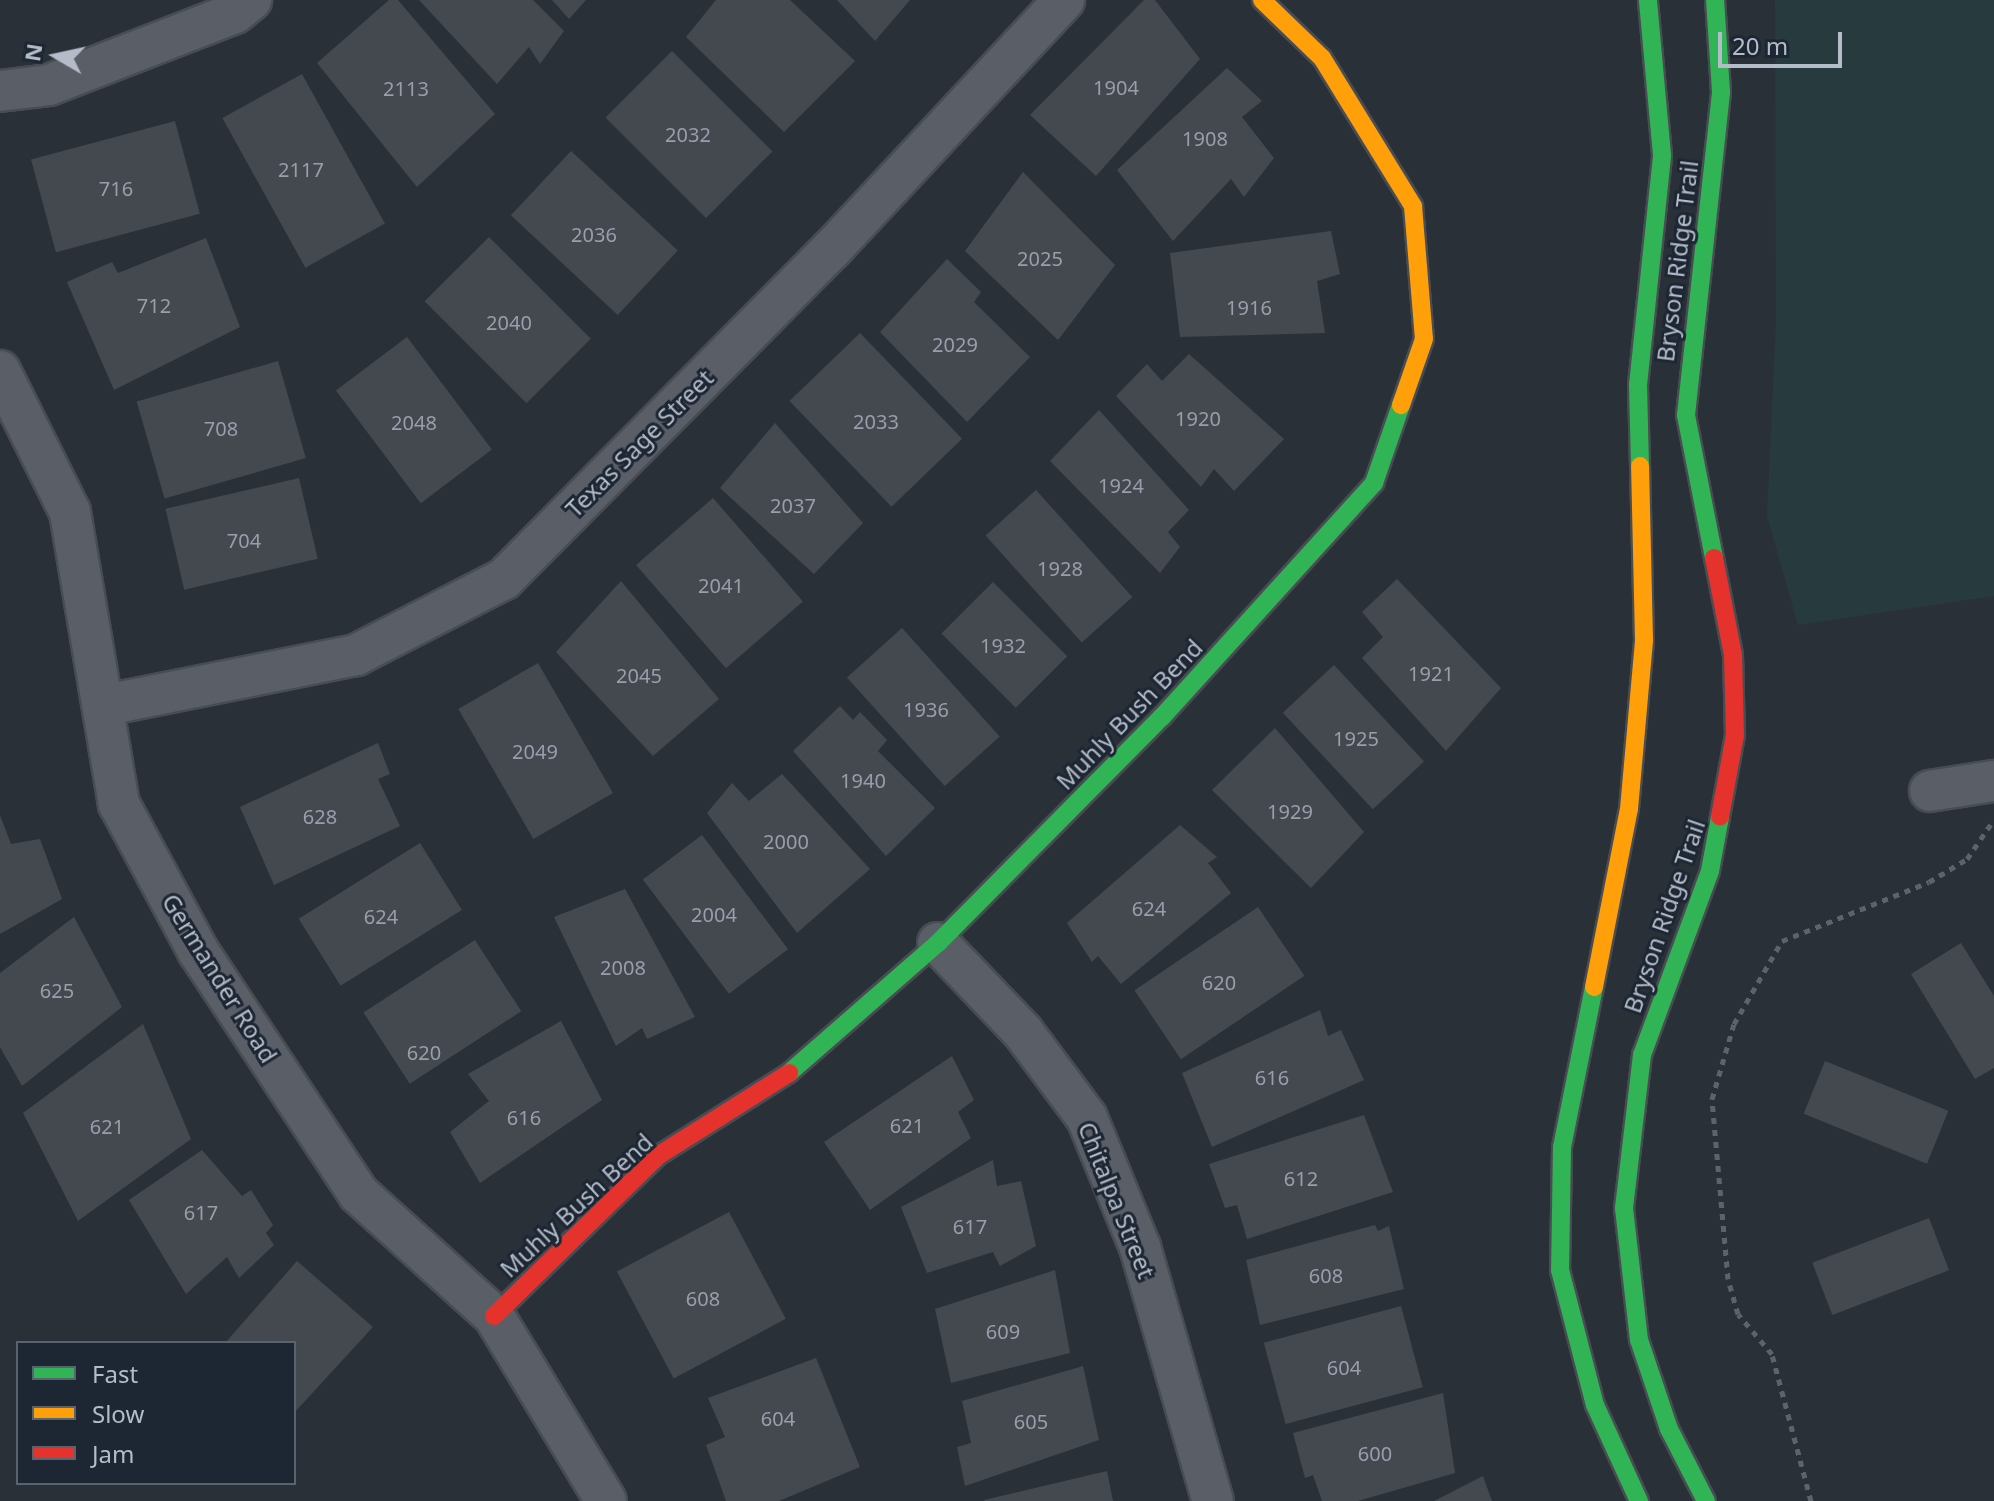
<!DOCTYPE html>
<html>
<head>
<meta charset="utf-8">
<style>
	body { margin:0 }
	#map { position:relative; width:1994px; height:1501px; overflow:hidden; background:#2a3038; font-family:"Noto Sans",sans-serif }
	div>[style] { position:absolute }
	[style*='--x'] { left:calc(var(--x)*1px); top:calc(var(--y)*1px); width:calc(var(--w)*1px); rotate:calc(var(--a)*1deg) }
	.green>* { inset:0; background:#273a3e }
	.building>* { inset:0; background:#444950; transform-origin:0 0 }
	.path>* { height:5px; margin-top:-2.5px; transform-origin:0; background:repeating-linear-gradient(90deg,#5d636a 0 6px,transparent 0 12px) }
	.roads { filter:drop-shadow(2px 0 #484c53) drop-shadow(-2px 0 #484c53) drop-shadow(0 2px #484c53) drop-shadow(0 -2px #484c53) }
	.street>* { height:40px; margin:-20px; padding:0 20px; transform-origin:20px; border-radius:20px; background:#5a5e66 }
	.fast>* { height:18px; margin:-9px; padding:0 9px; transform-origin:9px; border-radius:9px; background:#30b455 }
	.slow>* { height:18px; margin:-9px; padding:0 9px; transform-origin:9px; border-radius:9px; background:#ff9f0a }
	.jam>* { height:18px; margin:-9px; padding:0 9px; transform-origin:9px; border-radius:9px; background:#e5322d }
	span { translate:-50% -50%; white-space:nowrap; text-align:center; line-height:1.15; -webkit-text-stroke:6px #1d2633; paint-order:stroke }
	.number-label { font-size:20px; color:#989fab }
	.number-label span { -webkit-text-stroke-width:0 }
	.street-label { font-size:24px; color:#b4bcc9 }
	.legend { position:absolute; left:16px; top:1341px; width:280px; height:144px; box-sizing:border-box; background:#1d2633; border:2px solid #59626f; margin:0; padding:10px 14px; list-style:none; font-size:24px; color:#b4bcc9 }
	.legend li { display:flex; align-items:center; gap:16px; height:40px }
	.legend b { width:40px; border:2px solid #59626f }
	.north { position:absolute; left:16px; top:16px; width:80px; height:80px; -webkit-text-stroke:6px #1d2633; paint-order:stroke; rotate:279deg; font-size:22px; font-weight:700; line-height:32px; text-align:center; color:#b4bcc9 }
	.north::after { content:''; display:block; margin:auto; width:28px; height:36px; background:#b4bcc9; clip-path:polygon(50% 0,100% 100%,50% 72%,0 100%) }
	.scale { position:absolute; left:1718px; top:32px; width:124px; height:36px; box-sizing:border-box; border:4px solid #b4bcc9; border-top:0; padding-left:10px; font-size:24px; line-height:28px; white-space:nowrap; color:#b4bcc9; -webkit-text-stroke:6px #1d2633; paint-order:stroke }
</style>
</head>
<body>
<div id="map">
	<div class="green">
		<div style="clip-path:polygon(1775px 0,1994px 0,1994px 596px,1798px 625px,1767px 516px,1776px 320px)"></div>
	</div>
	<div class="building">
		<div style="clip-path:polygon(389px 0,398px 0,495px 114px,417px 187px,317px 63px)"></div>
		<div style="clip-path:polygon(419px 0,533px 0,564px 31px,540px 64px,529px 47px,497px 84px)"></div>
		<div style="clip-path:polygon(552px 0,586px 0,569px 19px)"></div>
		<div style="clip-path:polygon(716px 0,790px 0,855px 61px,784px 132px,686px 37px)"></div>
		<div style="clip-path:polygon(837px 0,910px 0,875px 41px)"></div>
		<div style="clip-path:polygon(1144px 0,1155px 0,1200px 59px,1096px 176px,1030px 115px)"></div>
		<div style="left:672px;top:51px;width:142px;height:94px;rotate:45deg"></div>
		<div style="clip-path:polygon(1227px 68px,1262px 101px,1242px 117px,1274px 158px,1244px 197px,1231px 179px,1173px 241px,1117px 170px)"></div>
		<div style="left:302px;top:74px;width:171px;height:91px;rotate:61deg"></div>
		<div style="left:175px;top:121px;width:96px;height:149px;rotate:75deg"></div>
		<div style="left:571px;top:151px;width:146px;height:88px;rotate:43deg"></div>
		<div style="clip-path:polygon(1023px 172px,1115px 265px,1058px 340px,965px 251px)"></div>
		<div style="clip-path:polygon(1331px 231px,1340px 274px,1317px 281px,1325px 333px,1180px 337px,1170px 253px)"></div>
		<div style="left:489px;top:237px;width:144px;height:91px;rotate:45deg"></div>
		<div style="clip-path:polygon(206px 238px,240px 327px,114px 390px,67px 282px,112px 262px,118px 273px)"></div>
		<div style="clip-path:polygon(947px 259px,981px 292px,974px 302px,1030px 357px,967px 422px,880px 332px)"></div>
		<div style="left:860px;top:333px;width:147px;height:98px;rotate:46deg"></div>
		<div style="left:407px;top:337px;width:141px;height:89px;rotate:53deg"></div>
		<div style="clip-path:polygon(1189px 354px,1284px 439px,1234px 491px,1214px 469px,1201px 487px,1116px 396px,1147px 364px,1162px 381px)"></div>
		<div style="left:278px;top:361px;width:101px;height:147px;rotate:74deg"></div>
		<div style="clip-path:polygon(1099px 410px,1189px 510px,1168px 532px,1180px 547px,1160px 573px,1050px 461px)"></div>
		<div style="clip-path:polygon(775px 423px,863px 523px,814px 574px,720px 488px)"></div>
		<div style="left:299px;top:478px;width:83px;height:137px;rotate:77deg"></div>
		<div style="left:1036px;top:490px;width:144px;height:68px;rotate:48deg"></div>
		<div style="left:713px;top:498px;width:137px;height:102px;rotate:49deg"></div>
		<div style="clip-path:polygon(1397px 579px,1501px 688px,1446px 751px,1362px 658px,1383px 637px,1362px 612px)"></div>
		<div style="clip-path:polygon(621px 581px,719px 699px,653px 756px,556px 652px)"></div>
		<div style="left:993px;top:582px;width:105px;height:73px;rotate:45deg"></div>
		<div style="left:902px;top:628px;width:146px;height:74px;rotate:48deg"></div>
		<div style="left:538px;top:663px;width:150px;height:92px;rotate:60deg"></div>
		<div style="left:1334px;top:665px;width:132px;height:70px;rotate:47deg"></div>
		<div style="clip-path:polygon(840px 706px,853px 720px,860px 712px,887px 740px,878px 751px,935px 808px,886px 856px,793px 751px)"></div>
		<div style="clip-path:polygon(1275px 728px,1364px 832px,1311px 888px,1212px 790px)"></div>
		<div style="clip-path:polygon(378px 743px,390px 774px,378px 779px,400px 826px,274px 885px,240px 807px)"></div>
		<div style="clip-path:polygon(782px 774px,870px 869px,797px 933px,707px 813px,732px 783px,749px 801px)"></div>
		<div style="clip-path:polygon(0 815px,11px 844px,40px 839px,62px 899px,0 934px)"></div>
		<div style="clip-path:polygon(1180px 825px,1217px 857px,1208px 863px,1231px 893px,1121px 984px,1098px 956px,1092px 962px,1067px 923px)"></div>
		<div style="left:702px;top:835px;width:143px;height:74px;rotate:53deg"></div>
		<div style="left:420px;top:843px;width:79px;height:143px;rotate:58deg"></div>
		<div style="clip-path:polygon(625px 889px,695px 1017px,647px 1039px,642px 1028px,616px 1046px,554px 917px)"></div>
		<div style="left:1258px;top:907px;width:83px;height:149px;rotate:56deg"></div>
		<div style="clip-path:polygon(74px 917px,122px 1007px,22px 1086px,0 1047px,0 973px)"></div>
		<div style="left:475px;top:940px;width:85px;height:133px;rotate:57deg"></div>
		<div style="clip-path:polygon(1961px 943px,1994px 996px,1994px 1068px,1975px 1079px,1911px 974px)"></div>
		<div style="clip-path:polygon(1320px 1010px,1328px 1036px,1341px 1030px,1364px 1080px,1212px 1147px,1182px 1073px)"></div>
		<div style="clip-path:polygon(561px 1021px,602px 1100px,480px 1183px,450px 1132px,489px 1101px,468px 1074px)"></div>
		<div style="clip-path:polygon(143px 1024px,191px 1139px,78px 1221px,23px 1113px)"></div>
		<div style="clip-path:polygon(952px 1056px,974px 1100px,958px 1112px,971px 1138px,870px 1210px,824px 1142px)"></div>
		<div style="left:1825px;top:1061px;width:133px;height:57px;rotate:22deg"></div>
		<div style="clip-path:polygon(1364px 1115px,1393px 1192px,1247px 1239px,1237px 1205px,1225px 1208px,1209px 1164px)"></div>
		<div style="clip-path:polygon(202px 1150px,242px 1196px,251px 1190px,273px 1225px,266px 1233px,274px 1245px,239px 1278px,227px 1257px,186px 1294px,129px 1200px)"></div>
		<div style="clip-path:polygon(993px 1160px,997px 1186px,1021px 1181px,1036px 1246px,1000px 1266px,993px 1252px,927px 1273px,901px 1207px)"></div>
		<div style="left:729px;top:1212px;width:121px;height:127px;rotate:62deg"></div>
		<div style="left:1929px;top:1218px;width:56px;height:125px;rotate:69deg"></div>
		<div style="clip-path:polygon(1375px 1225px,1378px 1231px,1389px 1226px,1404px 1289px,1260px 1325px,1246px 1260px)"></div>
		<div style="clip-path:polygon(297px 1261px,373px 1327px,294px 1413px,294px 1343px,225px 1343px)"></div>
		<div style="clip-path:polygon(1055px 1270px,1070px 1353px,951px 1383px,935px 1309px)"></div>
		<div style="left:1401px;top:1306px;width:84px;height:142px;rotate:75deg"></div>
		<div style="clip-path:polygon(816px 1358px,860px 1467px,779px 1501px,726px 1501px,706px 1445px,725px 1437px,708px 1398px)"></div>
		<div style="clip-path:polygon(1083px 1366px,1099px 1440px,965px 1486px,957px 1447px,971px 1443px,962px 1401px)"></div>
		<div style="clip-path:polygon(1443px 1393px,1455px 1473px,1358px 1501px,1322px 1501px,1313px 1475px,1305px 1478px,1293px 1433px)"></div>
		<div style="clip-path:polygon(1107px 1471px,1113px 1501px,985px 1501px,984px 1500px)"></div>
		<div style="clip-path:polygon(1483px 1476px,1492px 1501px,1434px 1501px)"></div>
	</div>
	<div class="path">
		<div style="--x:1811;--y:1501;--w:152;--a:-104.9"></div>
		<div style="--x:1772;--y:1354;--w:52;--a:-130.4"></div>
		<div style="--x:1738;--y:1314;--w:36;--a:-106"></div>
		<div style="--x:1728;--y:1279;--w:181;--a:-95.1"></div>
		<div style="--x:1712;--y:1099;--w:78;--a:-73.7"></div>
		<div style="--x:1734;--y:1024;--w:96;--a:-60"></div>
		<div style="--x:1782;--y:941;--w:158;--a:-21.9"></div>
		<div style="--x:1929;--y:882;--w:44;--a:-31.2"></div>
		<div style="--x:1967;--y:859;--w:42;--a:-55.6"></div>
	</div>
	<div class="roads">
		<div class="street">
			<div style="--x:0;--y:91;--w:49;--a:-7"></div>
			<div style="--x:49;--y:85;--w:199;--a:-21.2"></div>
			<div style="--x:235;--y:13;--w:21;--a:-39"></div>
			<div style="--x:0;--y:371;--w:157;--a:63.6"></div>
			<div style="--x:70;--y:512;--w:296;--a:80.5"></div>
			<div style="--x:119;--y:804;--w:167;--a:61.7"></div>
			<div style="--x:198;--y:951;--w:291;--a:56.5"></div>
			<div style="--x:359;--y:1194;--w:182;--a:42.1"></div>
			<div style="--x:494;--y:1316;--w:216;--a:58.8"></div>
			<div style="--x:106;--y:705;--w:255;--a:-11.3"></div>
			<div style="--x:356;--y:655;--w:166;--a:-27.2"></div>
			<div style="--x:504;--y:579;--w:465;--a:-45.2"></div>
			<div style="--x:832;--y:249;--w:340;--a:-47"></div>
			<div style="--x:1930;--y:791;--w:65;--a:-8.9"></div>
			<div style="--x:938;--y:943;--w:123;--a:46.3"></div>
			<div style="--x:1023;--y:1032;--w:107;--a:53.3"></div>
			<div style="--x:1087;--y:1118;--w:139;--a:67.7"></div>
			<div style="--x:1140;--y:1247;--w:264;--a:74"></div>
		</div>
		<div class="fast">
			<div style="--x:1640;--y:466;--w:81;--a:-91.4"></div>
			<div style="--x:1638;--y:385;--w:231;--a:-84"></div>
			<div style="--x:1662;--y:155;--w:156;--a:-95.2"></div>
			<div style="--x:1714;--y:558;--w:146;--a:-101.1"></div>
			<div style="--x:1686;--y:415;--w:325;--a:-83.8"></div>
			<div style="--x:1721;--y:92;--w:92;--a:-93.7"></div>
			<div style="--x:1594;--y:987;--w:163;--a:101.3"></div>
			<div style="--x:1562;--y:1147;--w:123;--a:90.9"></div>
			<div style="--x:1560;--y:1270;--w:139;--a:75.5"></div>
			<div style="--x:1595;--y:1405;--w:106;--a:65.4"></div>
			<div style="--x:789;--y:1073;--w:198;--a:-41.1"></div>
			<div style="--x:938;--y:943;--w:318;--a:-45.3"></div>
			<div style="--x:1162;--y:717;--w:316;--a:-47.8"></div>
			<div style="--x:1374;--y:483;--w:83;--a:-70.9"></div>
			<div style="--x:1706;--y:1501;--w:81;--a:-117.2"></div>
			<div style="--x:1669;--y:1429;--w:94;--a:-108.6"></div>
			<div style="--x:1639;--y:1340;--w:133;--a:-96.5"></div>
			<div style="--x:1624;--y:1208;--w:154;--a:-83.3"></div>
			<div style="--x:1642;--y:1055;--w:196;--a:-69.7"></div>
			<div style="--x:1710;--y:871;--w:55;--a:-79.5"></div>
		</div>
		<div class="slow">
			<div style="--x:1262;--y:0;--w:83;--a:44"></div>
			<div style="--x:1322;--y:58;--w:174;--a:58.4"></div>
			<div style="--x:1413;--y:206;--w:133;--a:85.3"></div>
			<div style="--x:1424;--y:339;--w:70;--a:109.2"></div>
			<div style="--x:1594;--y:987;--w:181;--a:-78.9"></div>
			<div style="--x:1629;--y:809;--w:170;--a:-84.9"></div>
			<div style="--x:1644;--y:640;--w:174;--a:-91.3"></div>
		</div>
		<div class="jam">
			<div style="--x:1714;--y:558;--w:99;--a:78.9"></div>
			<div style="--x:1733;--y:655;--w:80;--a:88.6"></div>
			<div style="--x:1735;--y:735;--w:83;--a:100.4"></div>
			<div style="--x:494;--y:1316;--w:231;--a:-44.3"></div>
			<div style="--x:659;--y:1155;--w:154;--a:-32.2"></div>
		</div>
	</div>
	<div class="number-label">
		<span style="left:1116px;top:87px">1904</span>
		<span style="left:406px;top:88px">2113</span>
		<span style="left:688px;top:134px">2032</span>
		<span style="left:1205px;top:138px">1908</span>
		<span style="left:301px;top:169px">2117</span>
		<span style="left:116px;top:188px">716</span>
		<span style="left:594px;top:234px">2036</span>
		<span style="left:1040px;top:258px">2025</span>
		<span style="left:154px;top:305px">712</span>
		<span style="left:1249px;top:307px">1916</span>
		<span style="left:509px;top:322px">2040</span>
		<span style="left:955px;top:344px">2029</span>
		<span style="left:1198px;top:418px">1920</span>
		<span style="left:876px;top:421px">2033</span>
		<span style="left:414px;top:422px">2048</span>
		<span style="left:221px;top:428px">708</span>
		<span style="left:1121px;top:485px">1924</span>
		<span style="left:793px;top:505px">2037</span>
		<span style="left:244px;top:540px">704</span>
		<span style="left:1060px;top:568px">1928</span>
		<span style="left:721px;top:585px">2041</span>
		<span style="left:1003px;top:645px">1932</span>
		<span style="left:1431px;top:673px">1921</span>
		<span style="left:639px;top:675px">2045</span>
		<span style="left:926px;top:709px">1936</span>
		<span style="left:1356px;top:738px">1925</span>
		<span style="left:535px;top:751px">2049</span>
		<span style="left:863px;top:780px">1940</span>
		<span style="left:1290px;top:811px">1929</span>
		<span style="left:320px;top:816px">628</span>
		<span style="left:786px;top:841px">2000</span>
		<span style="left:1149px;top:908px">624</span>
		<span style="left:714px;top:914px">2004</span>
		<span style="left:381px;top:916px">624</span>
		<span style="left:623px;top:967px">2008</span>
		<span style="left:1219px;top:982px">620</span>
		<span style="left:57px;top:990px">625</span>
		<span style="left:424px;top:1052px">620</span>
		<span style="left:1272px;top:1077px">616</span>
		<span style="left:524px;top:1117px">616</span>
		<span style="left:907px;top:1125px">621</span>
		<span style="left:107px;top:1126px">621</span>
		<span style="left:1301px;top:1178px">612</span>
		<span style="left:201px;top:1212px">617</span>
		<span style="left:970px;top:1226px">617</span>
		<span style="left:1326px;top:1275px">608</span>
		<span style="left:703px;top:1298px">608</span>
		<span style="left:1003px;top:1331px">609</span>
		<span style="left:1344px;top:1367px">604</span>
		<span style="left:778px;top:1418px">604</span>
		<span style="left:1031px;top:1421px">605</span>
		<span style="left:1375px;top:1453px">600</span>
	</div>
	<div class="street-label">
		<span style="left:1677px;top:261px;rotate:-83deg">Bryson Ridge Trail</span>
		<span style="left:639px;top:443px;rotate:-45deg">Texas Sage Street</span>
		<span style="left:1129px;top:714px;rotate:-46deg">Muhly Bush Bend</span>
		<span style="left:1664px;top:916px;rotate:-71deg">Bryson Ridge Trail</span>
		<span style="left:220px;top:978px;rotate:58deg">Germander Road</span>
		<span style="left:1117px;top:1200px;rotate:68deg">Chitalpa Street</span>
		<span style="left:576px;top:1205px;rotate:-43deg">Muhly Bush Bend</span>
	</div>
	<ul class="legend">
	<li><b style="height:10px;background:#30b455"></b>Fast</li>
	<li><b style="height:10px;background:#ff9f0a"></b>Slow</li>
	<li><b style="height:10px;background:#e5322d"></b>Jam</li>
	</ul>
	<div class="north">N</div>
	<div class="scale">20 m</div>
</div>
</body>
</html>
